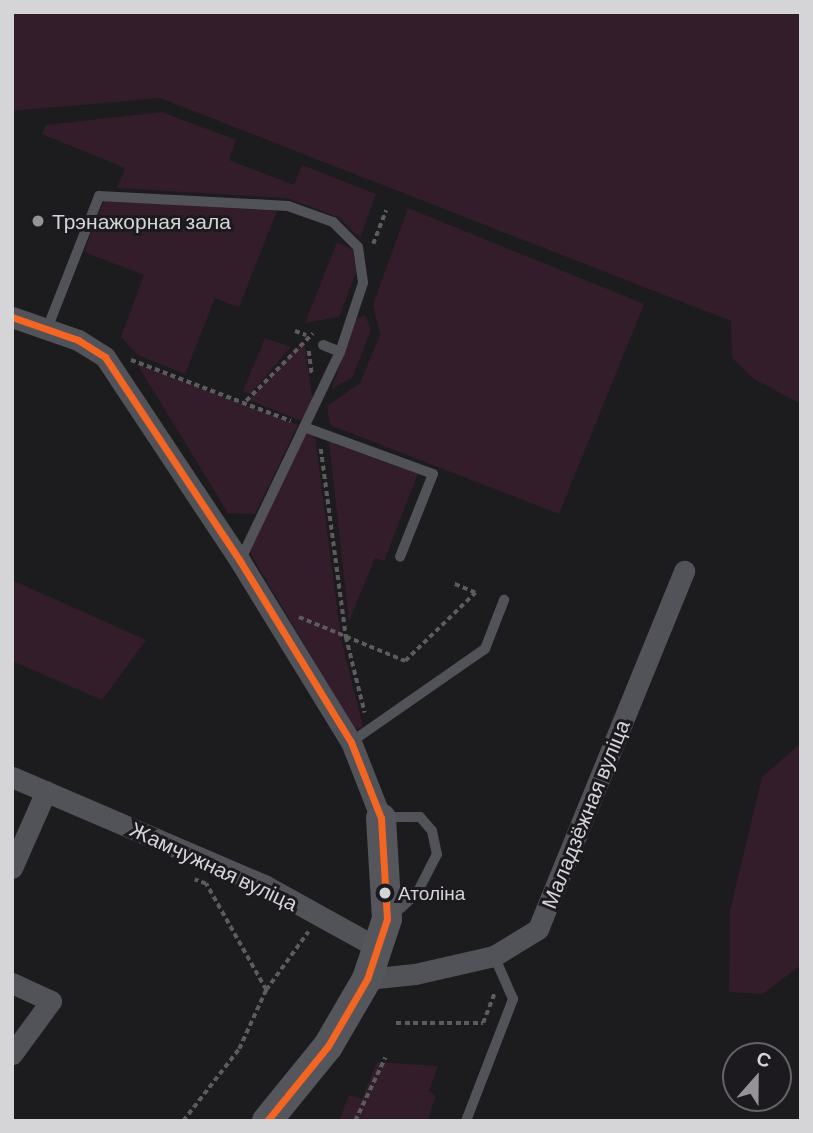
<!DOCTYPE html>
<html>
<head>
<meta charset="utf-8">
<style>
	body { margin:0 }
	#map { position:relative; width:813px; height:1133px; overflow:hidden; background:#1c1b1e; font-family:Barlow,sans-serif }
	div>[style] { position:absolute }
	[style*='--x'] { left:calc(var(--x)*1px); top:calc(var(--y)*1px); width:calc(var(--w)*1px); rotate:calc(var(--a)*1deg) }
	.green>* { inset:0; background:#341d2b }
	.path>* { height:3.5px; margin-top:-1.75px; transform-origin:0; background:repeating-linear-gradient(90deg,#5c5c5f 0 5px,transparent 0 8.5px) }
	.lane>* { height:10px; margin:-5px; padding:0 5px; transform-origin:5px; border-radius:5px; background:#525359 }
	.street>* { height:21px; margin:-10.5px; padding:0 10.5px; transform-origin:10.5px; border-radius:10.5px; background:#525359 }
	.secondary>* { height:30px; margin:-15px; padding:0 15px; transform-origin:15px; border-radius:15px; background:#55565c }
	.bus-1>* { height:7px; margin:-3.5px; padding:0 3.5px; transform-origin:3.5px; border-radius:3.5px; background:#f26522 }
	.dots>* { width:19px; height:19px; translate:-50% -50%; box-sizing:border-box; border:4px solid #1c1a1f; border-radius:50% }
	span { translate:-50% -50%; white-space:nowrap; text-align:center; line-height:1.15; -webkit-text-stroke:6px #1c1a1f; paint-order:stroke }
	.bus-label { font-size:19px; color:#d5d4d7 }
	.left { translate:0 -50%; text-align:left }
	.poi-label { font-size:21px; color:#d5d4d7 }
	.street-label { font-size:21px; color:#d5d4d7 }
	.frame { position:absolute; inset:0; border:14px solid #d5d4d7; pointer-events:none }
	.north { position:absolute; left:722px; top:1042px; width:70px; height:70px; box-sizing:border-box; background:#1c1a1f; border:2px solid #666469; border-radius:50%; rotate:21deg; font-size:19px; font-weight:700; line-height:28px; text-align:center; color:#d5d4d7 }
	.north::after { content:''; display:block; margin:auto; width:24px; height:32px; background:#949396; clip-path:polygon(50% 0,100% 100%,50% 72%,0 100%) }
</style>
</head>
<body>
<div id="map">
	<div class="green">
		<div style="clip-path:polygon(12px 12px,801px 12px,801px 404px,754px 379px,732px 358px,731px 321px,160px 98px,12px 111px)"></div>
		<div style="clip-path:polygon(162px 112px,236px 140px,229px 160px,294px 185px,302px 165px,376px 194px,360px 238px,338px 217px,287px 198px,117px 188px,125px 168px,42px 134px,46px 125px)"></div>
		<div style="clip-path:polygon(104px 200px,277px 211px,239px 307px,215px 298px,185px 374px,138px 355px,121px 337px,144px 275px,84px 252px)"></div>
		<div style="clip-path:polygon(408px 208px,644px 304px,559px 514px,330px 425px,327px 406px,360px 383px,380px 335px,373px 305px)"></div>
		<div style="clip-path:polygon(337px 242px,353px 250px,356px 272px,339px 317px,305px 323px)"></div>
		<div style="clip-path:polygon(365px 315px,371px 330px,352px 378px,332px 388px,356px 319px)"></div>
		<div style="clip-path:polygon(265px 338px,291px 347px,250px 394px,243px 391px)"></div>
		<div style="clip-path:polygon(304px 340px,313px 403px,304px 422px,249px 400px)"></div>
		<div style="clip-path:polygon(137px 364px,298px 425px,255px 514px,228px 513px)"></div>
		<div style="clip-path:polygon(306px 433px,315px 436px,341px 639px,363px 727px,355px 730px,249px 551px)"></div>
		<div style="clip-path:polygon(329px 442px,418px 474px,384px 561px,375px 558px,349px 621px)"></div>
		<div style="clip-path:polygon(12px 580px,146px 640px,102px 700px,12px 661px)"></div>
		<div style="clip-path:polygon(801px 743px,801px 965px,763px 994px,729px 992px,730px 911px,762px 777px)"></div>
		<div style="clip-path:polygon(377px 1062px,438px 1066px,429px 1091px,436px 1096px,427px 1121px,339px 1121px,349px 1095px,362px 1099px)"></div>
	</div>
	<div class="path">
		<div style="--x:373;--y:244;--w:36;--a:-69"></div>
		<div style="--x:295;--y:331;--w:12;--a:20"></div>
		<div style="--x:309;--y:351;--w:24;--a:83"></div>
		<div style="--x:131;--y:360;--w:171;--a:20.9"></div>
		<div style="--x:246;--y:401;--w:95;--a:-45.4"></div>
		<div style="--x:321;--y:449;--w:190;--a:82.4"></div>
		<div style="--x:346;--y:637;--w:78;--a:76"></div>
		<div style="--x:299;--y:617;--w:115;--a:22.5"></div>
		<div style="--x:405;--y:661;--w:98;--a:-44.2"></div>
		<div style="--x:475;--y:593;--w:25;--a:-157"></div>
		<div style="--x:266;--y:990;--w:72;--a:-54.1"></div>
		<div style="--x:396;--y:1023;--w:87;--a:0"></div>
		<div style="--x:483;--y:1023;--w:33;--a:-69"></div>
		<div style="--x:183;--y:1121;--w:91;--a:-52.1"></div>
		<div style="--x:239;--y:1049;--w:65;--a:-65.4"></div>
		<div style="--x:266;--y:990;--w:122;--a:-119.5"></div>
		<div style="--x:206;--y:884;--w:12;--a:-160"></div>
		<div style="--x:355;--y:1121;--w:70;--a:-64.5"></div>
	</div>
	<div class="lane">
		<div style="--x:47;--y:329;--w:143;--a:-68.6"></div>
		<div style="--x:99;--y:196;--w:189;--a:3"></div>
		<div style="--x:288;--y:206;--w:48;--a:19.6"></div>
		<div style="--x:333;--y:222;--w:35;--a:45"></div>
		<div style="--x:358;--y:247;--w:36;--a:82"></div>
		<div style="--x:363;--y:283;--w:73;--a:108.4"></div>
		<div style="--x:340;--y:352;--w:232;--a:115.6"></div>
		<div style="--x:323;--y:345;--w:18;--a:22"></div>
		<div style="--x:304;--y:427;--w:137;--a:20"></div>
		<div style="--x:433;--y:474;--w:89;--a:111.7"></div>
		<div style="--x:351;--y:742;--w:163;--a:-34.8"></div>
		<div style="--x:485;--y:649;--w:53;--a:-68.8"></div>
		<div style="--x:383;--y:817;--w:37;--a:0"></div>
		<div style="--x:420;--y:817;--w:18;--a:49"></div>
		<div style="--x:432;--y:831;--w:24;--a:78"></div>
		<div style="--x:437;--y:854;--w:44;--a:117.1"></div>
		<div style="--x:417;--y:893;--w:34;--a:137"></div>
		<div style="--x:466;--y:1121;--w:131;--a:-68.9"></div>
		<div style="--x:513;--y:999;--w:47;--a:-113.8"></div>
	</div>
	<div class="street">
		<div style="--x:12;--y:317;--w:70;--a:19.2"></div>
		<div style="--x:78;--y:340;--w:32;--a:32"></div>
		<div style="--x:105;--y:357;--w:245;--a:56.5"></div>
		<div style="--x:240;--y:561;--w:212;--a:58.5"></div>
		<div style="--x:351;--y:742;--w:82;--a:68.5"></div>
		<div style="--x:12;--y:777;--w:274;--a:23.2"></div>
		<div style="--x:264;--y:885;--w:130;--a:28.9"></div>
		<div style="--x:12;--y:868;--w:84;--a:-66.2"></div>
		<div style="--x:367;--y:979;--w:48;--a:-5.9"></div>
		<div style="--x:415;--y:974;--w:81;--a:-12.8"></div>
		<div style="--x:494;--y:956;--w:52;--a:-31.5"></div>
		<div style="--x:538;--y:929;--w:387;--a:-67.8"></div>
		<div style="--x:12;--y:983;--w:43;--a:24.8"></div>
		<div style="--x:51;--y:1001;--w:66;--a:126.3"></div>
	</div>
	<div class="secondary">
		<div style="--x:267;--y:1121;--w:97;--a:-50.9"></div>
		<div style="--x:328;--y:1046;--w:78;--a:-59.8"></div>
		<div style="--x:367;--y:979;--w:63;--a:-71.6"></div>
		<div style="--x:387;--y:919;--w:101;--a:-93.4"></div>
	</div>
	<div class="bus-1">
		<div style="--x:12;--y:317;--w:70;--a:19.2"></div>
		<div style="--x:78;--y:340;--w:32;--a:32"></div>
		<div style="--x:105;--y:357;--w:245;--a:56.5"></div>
		<div style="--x:240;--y:561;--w:212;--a:58.5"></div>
		<div style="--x:351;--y:742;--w:82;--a:68.5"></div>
		<div style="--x:381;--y:818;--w:101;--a:86.6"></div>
		<div style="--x:387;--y:919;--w:63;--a:108.4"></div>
		<div style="--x:367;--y:979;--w:78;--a:120.2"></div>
		<div style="--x:328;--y:1046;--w:97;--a:129.1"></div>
	</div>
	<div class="dots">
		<div style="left:38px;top:221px;background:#949396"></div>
		<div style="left:385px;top:893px;background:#d5d4d7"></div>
	</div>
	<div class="bus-label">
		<span class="left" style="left:398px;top:893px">Атоліна</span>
	</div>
	<div class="poi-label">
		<span class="left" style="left:52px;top:221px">Трэнажорная зала</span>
	</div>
	<div class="street-label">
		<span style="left:585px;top:814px;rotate:-68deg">Маладзёжная вуліца</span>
		<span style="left:214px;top:866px;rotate:25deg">Жамчужная вуліца</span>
	</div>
	<div class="frame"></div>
	<div class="north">С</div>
</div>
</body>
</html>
